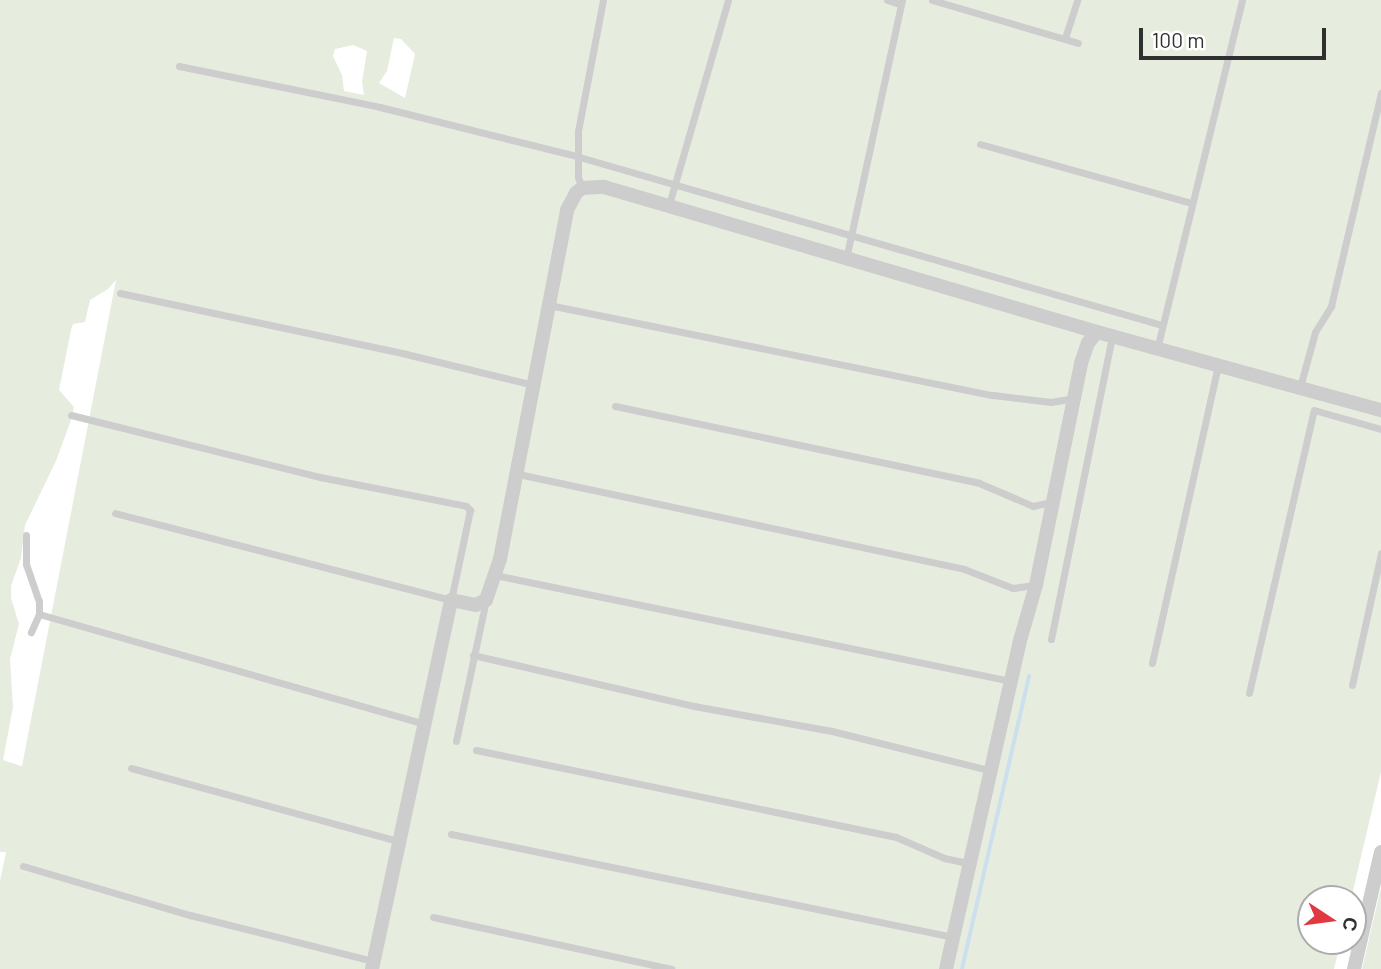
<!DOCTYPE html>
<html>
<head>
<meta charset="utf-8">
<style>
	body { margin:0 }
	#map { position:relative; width:1381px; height:969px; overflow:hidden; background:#fff; font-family:Barlow,sans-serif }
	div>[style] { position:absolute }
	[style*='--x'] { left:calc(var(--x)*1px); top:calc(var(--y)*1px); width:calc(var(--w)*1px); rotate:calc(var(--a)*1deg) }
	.green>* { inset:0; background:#e6eddf }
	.stream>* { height:3.5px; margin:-1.75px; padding:0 1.75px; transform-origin:1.75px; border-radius:1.75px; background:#ccdfec }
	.service>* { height:7px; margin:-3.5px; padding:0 3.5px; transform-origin:3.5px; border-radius:3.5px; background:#cdcdcd }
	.minor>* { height:14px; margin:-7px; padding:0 7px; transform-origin:7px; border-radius:7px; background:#cdcdcd }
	span { translate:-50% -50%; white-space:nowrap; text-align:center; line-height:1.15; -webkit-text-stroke:7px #fff; paint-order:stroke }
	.north { position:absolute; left:1297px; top:885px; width:70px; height:70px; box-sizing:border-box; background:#fff; border:2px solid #acacac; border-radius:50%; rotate:103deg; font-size:19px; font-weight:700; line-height:28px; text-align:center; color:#303030 }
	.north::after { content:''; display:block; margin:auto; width:24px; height:32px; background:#e13942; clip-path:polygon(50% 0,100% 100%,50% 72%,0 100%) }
	.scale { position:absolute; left:1139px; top:28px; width:187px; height:32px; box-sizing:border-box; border:4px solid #303030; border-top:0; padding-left:9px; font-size:21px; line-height:24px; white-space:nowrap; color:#303030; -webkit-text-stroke:5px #fff; paint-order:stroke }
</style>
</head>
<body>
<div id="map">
	<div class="green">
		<div style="clip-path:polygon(evenodd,0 0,1381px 0,1381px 772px,1351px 899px,1311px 899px,1311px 941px,1341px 941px,1334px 969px,0 969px,0 881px,6px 852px,0 852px,0 0,394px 38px,401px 39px,415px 54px,405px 98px,379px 83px,387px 71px,394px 38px,0 0,353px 45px,367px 51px,362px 82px,364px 95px,344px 91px,342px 75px,333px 56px,335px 49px,353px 45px,0 0,116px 280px,22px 766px,21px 766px,3px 760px,13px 707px,10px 659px,19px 624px,11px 598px,11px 586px,21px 558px,25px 525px,56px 461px,71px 420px,74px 407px,59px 390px,71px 330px,73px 324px,85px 322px,90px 300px,108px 289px,116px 280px)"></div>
		<div style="clip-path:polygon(1381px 887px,1381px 969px,1362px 969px)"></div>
	</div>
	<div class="stream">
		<div style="--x:962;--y:969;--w:300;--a:-77.1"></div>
	</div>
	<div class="service">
		<div style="--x:887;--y:0;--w:13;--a:18"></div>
		<div style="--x:932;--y:0;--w:152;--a:16.4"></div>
		<div style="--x:1065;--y:38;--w:40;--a:-72"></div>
		<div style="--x:179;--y:66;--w:205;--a:11.5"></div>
		<div style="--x:380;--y:107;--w:202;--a:14"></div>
		<div style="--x:576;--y:156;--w:610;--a:16.09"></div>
		<div style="--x:980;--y:144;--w:219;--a:15.6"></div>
		<div style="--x:582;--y:188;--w:12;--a:-110"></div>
		<div style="--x:578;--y:177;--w:46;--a:-90"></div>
		<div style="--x:578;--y:131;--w:133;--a:-79.2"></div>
		<div style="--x:668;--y:208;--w:216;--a:-73.9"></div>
		<div style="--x:846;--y:259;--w:265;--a:-77.8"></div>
		<div style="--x:120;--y:293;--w:292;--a:12"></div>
		<div style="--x:406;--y:354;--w:132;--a:13.6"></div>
		<div style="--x:549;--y:305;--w:453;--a:11.5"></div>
		<div style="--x:993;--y:395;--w:58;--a:6.9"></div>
		<div style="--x:1051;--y:402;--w:22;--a:-10"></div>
		<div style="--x:1157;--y:349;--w:359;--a:-76.3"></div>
		<div style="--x:1300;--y:387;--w:57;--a:-74.7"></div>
		<div style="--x:1315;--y:332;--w:31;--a:-58"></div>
		<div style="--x:1331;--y:306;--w:219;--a:-76.8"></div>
		<div style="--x:615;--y:406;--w:372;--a:11.9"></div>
		<div style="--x:979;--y:483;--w:59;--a:23.1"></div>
		<div style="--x:1033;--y:506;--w:22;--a:-13"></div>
		<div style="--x:71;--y:415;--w:257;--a:14"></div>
		<div style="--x:320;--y:477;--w:149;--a:11.2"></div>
		<div style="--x:466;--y:506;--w:6;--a:45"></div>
		<div style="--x:470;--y:510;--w:92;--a:101.9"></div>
		<div style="--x:451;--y:600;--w:347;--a:-165.5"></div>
		<div style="--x:518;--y:474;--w:456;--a:12"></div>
		<div style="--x:964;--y:569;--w:53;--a:21.2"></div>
		<div style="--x:1013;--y:588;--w:22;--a:-8"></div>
		<div style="--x:26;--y:535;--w:29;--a:90"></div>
		<div style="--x:26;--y:564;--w:39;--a:71"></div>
		<div style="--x:39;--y:601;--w:13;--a:90"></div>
		<div style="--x:39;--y:614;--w:20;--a:114"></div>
		<div style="--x:495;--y:575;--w:527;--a:11.61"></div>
		<div style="--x:39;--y:614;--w:400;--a:15.9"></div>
		<div style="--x:1051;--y:639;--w:309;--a:-78.6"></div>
		<div style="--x:473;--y:655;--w:227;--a:13"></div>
		<div style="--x:694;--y:706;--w:140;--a:10.3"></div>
		<div style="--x:832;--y:731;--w:165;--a:14"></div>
		<div style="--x:1152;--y:663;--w:305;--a:-77.5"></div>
		<div style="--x:1352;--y:685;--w:135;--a:-77.6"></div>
		<div style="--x:1249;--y:693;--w:290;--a:-77.1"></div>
		<div style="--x:1314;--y:410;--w:70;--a:15.8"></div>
		<div style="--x:456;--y:741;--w:144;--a:-78"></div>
		<div style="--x:476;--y:750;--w:429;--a:11.7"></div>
		<div style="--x:896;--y:837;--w:52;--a:23.6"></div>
		<div style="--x:944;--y:858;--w:29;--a:12"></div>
		<div style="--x:131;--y:768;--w:277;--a:15.3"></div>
		<div style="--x:451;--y:834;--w:512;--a:11.59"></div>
		<div style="--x:23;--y:866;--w:174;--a:16.4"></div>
		<div style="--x:190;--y:915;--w:189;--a:14.1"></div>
		<div style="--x:433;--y:917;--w:244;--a:12.3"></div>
	</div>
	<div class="minor">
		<div style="--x:372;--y:969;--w:377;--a:-77.9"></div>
		<div style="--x:451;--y:600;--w:25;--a:11"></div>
		<div style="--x:476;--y:605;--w:11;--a:-27"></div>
		<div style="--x:486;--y:600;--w:43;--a:-71.1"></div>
		<div style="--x:500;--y:559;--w:355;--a:-79.1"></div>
		<div style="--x:567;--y:210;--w:19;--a:-62"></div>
		<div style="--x:576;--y:193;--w:8;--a:-40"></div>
		<div style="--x:582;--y:188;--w:22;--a:-3"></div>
		<div style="--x:604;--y:187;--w:514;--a:16.39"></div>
		<div style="--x:1097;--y:332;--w:295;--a:15.4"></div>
		<div style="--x:946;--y:969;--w:340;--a:-77.3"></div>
		<div style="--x:1021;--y:637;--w:54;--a:-73.9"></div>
		<div style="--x:1036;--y:585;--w:227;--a:-78.5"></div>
		<div style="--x:1081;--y:363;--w:21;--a:-71"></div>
		<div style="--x:1088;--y:343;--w:14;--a:-51"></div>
		<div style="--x:1354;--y:969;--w:120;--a:-77"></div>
	</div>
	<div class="north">С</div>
	<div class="scale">100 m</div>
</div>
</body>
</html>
